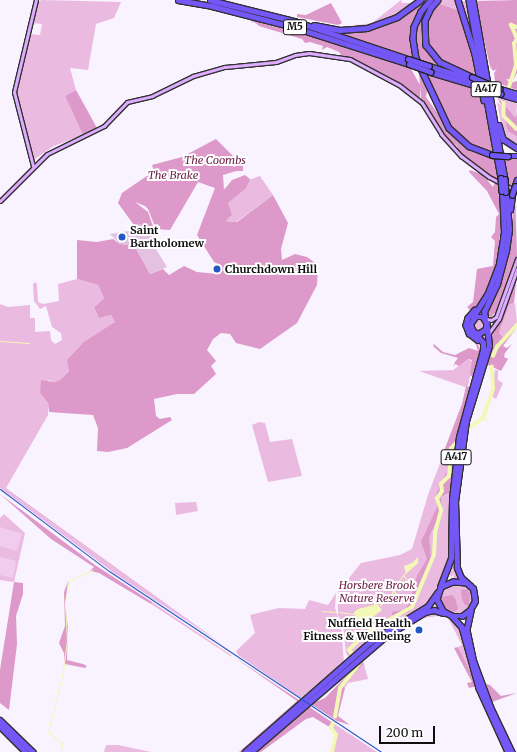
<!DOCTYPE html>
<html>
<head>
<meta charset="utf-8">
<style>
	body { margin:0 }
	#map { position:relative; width:517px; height:752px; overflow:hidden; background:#f9f2ff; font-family:Merriweather,serif }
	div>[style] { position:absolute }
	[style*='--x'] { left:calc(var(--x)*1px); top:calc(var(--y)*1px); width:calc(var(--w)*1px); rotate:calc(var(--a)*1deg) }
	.green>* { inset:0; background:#ebbae1 }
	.round { border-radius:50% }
	.forest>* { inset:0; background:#dc99ca }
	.cemetery>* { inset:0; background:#e2c1e1 }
	.pitch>* { inset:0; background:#f2ccef }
	.water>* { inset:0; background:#f2f8b5 }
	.stream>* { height:1px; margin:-0.5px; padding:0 0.5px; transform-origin:0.5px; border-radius:0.5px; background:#f2f8b5 }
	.river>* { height:3.5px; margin:-1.75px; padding:0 1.75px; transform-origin:1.75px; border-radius:1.75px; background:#f2f8b5 }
	.roads { filter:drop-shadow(1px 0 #313131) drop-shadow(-1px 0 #313131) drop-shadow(0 1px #313131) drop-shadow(0 -1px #313131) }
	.secondary>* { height:3px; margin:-1.5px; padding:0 1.5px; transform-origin:1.5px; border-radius:1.5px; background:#dfadff }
	.highway>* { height:4.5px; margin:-2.25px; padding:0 2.25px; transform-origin:2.25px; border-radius:2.25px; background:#7458f7 }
	.rail>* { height:1px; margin:-0.5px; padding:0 0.5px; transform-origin:0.5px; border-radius:0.5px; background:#2358c3 }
	.bridges { filter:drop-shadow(1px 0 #202020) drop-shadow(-1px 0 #202020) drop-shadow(0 1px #202020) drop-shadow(0 -1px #202020) }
	.highway-bridge>* { height:4.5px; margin:-2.25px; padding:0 2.25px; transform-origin:2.25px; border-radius:2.25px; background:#7458f7 }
	.dots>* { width:11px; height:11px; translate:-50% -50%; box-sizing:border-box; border:2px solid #fff; border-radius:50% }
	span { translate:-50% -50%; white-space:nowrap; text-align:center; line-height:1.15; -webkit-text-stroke:4px #fff; paint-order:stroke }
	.shield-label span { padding:1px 3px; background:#fff; border:1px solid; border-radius:3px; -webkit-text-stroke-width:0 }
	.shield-label { font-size:10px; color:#0f0f0f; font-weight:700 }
	.park-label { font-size:11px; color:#6a1d43; font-style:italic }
	.poi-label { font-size:11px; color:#0f0f0f; font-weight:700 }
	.left { translate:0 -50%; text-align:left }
	.right { translate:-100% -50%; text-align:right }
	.scale { position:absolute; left:379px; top:726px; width:56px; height:18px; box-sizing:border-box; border:2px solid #0f0f0f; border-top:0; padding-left:5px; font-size:12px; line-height:14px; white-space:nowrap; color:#0f0f0f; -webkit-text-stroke:3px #fff; paint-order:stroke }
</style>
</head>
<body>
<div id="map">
	<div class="green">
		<div style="clip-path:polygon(42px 0,121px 2px,114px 18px,96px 24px,88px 70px,70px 68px,76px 90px,65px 96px,83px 135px,54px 146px,32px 161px,16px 99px,16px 89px,30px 34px,40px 35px,42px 24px,31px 23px,37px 2px)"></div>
		<div style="clip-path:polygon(401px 0,402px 3px,414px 3px,389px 20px,372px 26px,351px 28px,351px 26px,372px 23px)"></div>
		<div style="clip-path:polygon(441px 0,456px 0,469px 41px,457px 10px,438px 3px)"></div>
		<div style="clip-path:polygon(461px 1px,468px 2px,477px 54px,463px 6px)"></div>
		<div style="clip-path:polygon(252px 18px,295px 30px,345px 46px,281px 30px,275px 25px,251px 22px)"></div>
		<div style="clip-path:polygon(496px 96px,517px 104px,516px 117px,508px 112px,504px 103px)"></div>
		<div style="clip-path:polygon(497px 102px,502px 106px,503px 115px,513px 135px,517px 137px,517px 146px,503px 135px)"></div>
		<div style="clip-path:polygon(260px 176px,273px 195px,236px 222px,228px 222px,221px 219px,220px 190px)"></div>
		<div style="clip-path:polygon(77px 279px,98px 285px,104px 298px,94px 309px,99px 318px,111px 315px,115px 322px,61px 379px,55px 382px,48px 380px,41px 389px,40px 393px,48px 403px,48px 415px,6px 488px,222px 644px,114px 573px,0 488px,0 304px,8px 307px,30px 305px,30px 318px,35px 318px,35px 332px,50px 331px,51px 340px,55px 344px,62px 340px,61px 333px,52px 327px,46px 306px,40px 309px,34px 301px,33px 284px,36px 282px,37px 285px,38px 302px,43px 304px,59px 301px,58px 284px)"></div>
		<div style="clip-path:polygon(515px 303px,517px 322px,503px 337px,499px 333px,509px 305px)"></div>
		<div class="round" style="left:472px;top:318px;width:14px;height:14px"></div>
		<div style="clip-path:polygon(486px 333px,488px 347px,471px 397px,457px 465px,453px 529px,455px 570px,460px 581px,456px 581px,453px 579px,454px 573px,451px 578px,449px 571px,453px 557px,453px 505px,454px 478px,464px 421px,473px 385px,485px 351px,481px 336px)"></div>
		<div style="clip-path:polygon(468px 359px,473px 362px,468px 386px,465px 387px,419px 371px,453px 370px)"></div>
		<div style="clip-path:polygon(495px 370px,498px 370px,498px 380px,503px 383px,496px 399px,491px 396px)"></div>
		<div style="clip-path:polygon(259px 422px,265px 423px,270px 442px,292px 439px,302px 476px,268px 482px,252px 425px)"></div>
		<div style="clip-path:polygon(454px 444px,452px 461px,441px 497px,449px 494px,449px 556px,443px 577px,427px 603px,374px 638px,367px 635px,372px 639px,350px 659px,346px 653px,343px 625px,338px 615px,338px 592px,361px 563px,400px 555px,412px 549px,428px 495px,442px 458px)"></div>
		<div style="clip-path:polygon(196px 502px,198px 511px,176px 515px,175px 503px)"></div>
		<div style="clip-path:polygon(4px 514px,25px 533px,14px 582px,0 580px,0 518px)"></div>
		<div style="clip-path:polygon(456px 584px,464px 585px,470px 589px,473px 601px,470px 608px,457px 614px,449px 613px,439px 602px,443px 588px)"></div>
		<div style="clip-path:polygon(336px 593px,335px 608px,341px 625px,344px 663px,301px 698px,238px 655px,236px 651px,255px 633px,250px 615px,279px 608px,305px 609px,309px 600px,328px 605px)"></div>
		<div style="clip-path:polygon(152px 602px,231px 655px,232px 657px,151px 604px)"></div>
		<div style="clip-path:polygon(432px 611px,455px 620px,460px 626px,474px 678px,458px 647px,462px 645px,448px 618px,438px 616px,423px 618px,421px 616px,397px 634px,414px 619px)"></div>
		<div style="clip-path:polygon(364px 664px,368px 679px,348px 683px,345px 688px,343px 687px,352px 674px)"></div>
		<div style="clip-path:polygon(333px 723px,377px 752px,332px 752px,336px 735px,331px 728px)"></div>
		<div style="clip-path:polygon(106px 745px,118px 745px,151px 752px,104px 752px)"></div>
	</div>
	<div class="forest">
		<div style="clip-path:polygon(422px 0,429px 0,421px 9px,411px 41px,414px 58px,343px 34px,386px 25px,407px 14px)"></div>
		<div style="clip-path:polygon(517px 0,517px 73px,513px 80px,506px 79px,510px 83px,517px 81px,517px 90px,495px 82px,494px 73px,497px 69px,493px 71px,490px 66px,475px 1px)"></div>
		<div style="clip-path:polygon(331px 3px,342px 23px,338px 25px,297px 17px,297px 14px,306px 15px)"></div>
		<div style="clip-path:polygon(438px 3px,457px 10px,474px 54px,479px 77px,440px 60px,430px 49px,426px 24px,431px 11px)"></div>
		<div style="clip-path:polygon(423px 13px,427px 13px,423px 29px,425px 42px,436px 65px,418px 59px,416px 54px,415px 34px)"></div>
		<div style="clip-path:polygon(253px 21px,345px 46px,411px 69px,420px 85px,420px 98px,395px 82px,341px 55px,339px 52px,327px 47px,322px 50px,323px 46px,310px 42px,305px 43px,302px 39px,259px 26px)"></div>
		<div style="clip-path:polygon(419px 72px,427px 91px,426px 97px,448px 128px,466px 146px,496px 157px,498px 180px,460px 154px,457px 146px,444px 136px,421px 99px)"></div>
		<div style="clip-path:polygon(424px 73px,481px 91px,495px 153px,475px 147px,451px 127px)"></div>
		<div style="clip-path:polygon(76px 90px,97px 128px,83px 135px,65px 96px)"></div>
		<div style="clip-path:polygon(496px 96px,514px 116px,516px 117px,517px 111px,517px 137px,508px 131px,502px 106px)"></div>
		<div style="clip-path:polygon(216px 139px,243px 166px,243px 171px,236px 171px,223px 175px,224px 190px,232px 180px,245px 175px,250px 179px,246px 188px,228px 203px,232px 215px,226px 220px,228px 222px,237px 222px,273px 195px,288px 223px,281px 249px,282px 260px,295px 254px,307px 257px,318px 265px,317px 285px,297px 323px,260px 349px,236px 343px,230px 334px,221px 333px,213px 339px,207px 350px,216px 361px,211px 366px,216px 374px,194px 394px,177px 394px,154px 399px,156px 416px,160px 419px,170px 417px,172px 420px,127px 448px,108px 452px,97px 451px,98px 428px,93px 415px,49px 412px,48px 403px,40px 393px,41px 380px,55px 382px,61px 379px,69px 371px,67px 360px,84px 342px,115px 322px,111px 315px,99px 318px,94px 308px,104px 298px,98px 285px,77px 279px,77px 240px,97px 242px,113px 239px,120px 244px,134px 245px,150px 274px,163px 269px,169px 275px,184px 266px,197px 272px,219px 274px,222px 266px,214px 262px,197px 235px,215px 188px,198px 182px,170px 230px,156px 229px,148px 209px,145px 206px,135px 202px,148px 212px,154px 229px,153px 234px,145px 228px,142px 229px,140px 224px,136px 228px,118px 203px,122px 193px,154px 171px,152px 165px,182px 157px)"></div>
		<div style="clip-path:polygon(517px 157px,517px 177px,513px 188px,508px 186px,504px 158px)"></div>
		<div style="clip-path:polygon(470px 170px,483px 175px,493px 187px,495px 182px,498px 185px,502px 233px,499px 239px,499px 259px,489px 288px,472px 312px,467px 307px,473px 302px,477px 269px,493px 266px,495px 241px,491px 237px,495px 232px,496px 217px,499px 214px,487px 191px,469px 172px)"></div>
		<div style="clip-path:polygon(515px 192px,517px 256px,497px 311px,491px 317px,488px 316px,486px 310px,501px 280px,508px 259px)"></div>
		<div style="clip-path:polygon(517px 274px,514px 303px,509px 305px,499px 333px,503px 337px,517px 322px,517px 327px,503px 346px,507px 348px,512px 344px,505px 353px,504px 357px,508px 359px,501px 371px,486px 364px,478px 385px,489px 353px,493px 331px,502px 316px)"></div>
		<div style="clip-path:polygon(464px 320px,466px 333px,478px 344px,482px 353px,473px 377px,470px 375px,472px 360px,468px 359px,459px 366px,455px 364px,453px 367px,455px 362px,458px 358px,441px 353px,433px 346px,434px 344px,443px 352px,455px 355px,469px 348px,478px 351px,475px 342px,464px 331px)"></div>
		<div style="clip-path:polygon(466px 386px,470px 387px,456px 443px,452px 492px,441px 497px,442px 509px,429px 537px,431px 560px,409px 612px,392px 615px,392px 612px,403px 610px,409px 604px,417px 576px,427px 559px,421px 542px,437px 507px,437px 492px,447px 472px,448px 459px,442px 456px,462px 404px)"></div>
		<div style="clip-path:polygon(0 494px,95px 565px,152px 602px,151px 604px,99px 573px,90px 571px,94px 567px,51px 539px)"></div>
		<div style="clip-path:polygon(68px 581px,65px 605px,68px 627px,67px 660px,83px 664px,87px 666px,85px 668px,65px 664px,64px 653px,59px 643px,65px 626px,64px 592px)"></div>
		<div style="clip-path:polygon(14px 582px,23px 583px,23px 594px,16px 616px,17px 644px,9px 710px,0 703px,0 670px)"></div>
		<div style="clip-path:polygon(463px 589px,468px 590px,470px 595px,469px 606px,465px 605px,462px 599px,461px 591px)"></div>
		<div style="clip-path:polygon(452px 595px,455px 598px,458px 609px,455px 612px,444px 608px,440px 602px,442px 597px)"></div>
		<div style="clip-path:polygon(458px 647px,474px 678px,477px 686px,469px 688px,467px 683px,472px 682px,454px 648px)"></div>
		<div style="clip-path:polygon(231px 655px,302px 702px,242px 752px,239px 752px,297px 701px)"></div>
		<div style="clip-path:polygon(362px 660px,364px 664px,353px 673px,343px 687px,345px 688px,338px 716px,350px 725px,337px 721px,311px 704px,325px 698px)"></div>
		<div style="clip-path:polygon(486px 684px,490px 685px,501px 696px,517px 693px,492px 702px)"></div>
		<div style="clip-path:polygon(308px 706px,333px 723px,331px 728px,313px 717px,306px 719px,261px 752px,255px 752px)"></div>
	</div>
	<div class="cemetery">
		<div style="clip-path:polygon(140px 224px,143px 231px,152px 235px,151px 241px,167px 267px,150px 274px,134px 245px,120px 244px,110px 234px,129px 231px)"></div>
	</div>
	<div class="pitch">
		<div style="clip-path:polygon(0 527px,22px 534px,17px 551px,0 546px)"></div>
		<div style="clip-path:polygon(0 557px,16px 561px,13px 578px,0 575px)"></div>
	</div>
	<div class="water">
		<div style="clip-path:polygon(418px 557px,418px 563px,406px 574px,404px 566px,412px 563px)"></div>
		<div style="clip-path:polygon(375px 601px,382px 610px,373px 617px,374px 621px,368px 628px,362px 622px,353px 623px,350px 617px,355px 617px,354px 612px,358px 609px,374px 605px)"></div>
	</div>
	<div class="stream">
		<div style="--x:0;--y:341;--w:29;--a:4"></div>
		<div style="--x:483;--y:418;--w:4;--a:27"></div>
		<div style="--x:403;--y:575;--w:10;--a:53"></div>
		<div style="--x:382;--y:582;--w:27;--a:39"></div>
		<div style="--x:380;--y:605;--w:12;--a:-35"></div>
		<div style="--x:390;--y:598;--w:14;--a:-69"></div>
		<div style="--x:395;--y:585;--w:16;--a:-50"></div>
		<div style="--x:322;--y:611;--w:14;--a:4"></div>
		<div style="--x:339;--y:612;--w:15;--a:8"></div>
		<div style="--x:61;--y:752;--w:9;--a:-84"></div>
		<div style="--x:62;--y:743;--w:18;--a:-142"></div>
		<div style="--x:48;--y:732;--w:62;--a:-76"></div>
		<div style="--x:63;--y:672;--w:31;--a:-83"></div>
		<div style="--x:67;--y:641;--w:38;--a:-93"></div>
		<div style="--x:65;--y:603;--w:22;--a:-80"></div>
		<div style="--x:69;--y:581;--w:26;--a:-25"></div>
	</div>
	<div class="river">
		<div style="--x:509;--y:87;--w:23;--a:-72"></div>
		<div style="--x:516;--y:65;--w:21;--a:-95"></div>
		<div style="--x:514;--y:44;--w:6;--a:-59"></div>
		<div style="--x:517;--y:39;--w:15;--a:-113"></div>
		<div style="--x:511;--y:25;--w:6;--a:18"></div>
		<div style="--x:504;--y:103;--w:13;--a:90"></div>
		<div style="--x:504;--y:116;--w:18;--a:45"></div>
		<div style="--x:493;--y:356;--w:10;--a:-66"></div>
		<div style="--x:497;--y:347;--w:30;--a:-48"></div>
		<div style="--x:468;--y:429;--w:19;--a:-36"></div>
		<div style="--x:483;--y:418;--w:31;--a:-71"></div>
		<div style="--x:493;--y:389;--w:22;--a:-93"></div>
		<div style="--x:366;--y:633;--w:53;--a:-29.5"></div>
		<div style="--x:412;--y:607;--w:56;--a:-67.1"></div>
		<div style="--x:434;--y:555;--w:22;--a:-87"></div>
		<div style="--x:435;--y:533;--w:24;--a:-75"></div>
		<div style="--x:441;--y:510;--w:12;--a:-110"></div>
		<div style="--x:437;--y:499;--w:9;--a:-58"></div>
		<div style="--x:442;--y:491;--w:7;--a:-98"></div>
		<div style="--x:441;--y:484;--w:11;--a:-45"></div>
		<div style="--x:449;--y:476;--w:27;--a:-86"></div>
		<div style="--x:451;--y:449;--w:6;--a:-51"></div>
		<div style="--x:352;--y:654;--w:5;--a:-127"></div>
		<div style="--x:349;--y:650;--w:21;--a:-45"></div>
		<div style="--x:335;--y:717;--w:29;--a:-80"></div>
		<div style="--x:340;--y:688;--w:33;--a:-52"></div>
		<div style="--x:332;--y:752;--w:17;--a:-77"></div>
		<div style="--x:336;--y:735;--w:9;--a:-126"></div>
		<div style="--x:331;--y:728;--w:5;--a:-68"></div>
	</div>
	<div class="roads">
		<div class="secondary">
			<div style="--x:33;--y:166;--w:76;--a:-104.4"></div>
			<div style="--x:14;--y:92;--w:95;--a:-76.6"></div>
			<div style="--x:0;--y:201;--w:66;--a:-45"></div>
			<div style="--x:47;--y:154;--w:64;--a:-26.2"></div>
			<div style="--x:104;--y:126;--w:33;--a:-46"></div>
			<div style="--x:127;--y:102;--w:26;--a:-13"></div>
			<div style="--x:152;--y:96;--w:46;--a:-26"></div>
			<div style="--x:193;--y:76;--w:33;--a:-16"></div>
			<div style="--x:225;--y:67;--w:51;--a:-5.6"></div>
			<div style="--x:276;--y:62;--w:20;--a:-20"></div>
			<div style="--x:295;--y:55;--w:14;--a:-8"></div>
			<div style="--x:309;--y:53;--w:41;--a:8.3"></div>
			<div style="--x:350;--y:59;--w:55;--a:28"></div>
			<div style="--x:399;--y:85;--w:29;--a:38"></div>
			<div style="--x:422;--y:103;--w:36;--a:58"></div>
			<div style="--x:441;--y:134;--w:30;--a:48"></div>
			<div style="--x:461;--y:156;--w:35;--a:37"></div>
			<div style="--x:489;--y:177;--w:31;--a:27"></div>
			<div style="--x:486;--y:319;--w:5;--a:11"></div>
			<div style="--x:491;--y:320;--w:6;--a:-31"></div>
			<div style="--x:496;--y:317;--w:62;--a:-70.1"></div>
			<div style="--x:488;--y:334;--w:19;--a:-54"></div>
			<div style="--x:499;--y:319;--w:53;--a:-70.2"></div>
		</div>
		<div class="highway">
			<div style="--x:178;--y:0;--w:35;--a:10"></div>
			<div style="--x:212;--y:6;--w:84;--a:14.5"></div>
			<div style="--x:293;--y:27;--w:122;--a:17.7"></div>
			<div style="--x:210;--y:0;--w:87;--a:14"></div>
			<div style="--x:294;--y:21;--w:120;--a:18.4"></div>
			<div style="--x:431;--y:0;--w:16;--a:130"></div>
			<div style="--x:421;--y:12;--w:17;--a:115"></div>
			<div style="--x:414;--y:27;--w:12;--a:95"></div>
			<div style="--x:413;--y:39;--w:19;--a:81"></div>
			<div style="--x:416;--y:58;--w:77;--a:64.8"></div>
			<div style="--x:449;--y:128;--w:27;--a:42"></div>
			<div style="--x:469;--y:146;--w:25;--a:21"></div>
			<div style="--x:438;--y:0;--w:11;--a:131"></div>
			<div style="--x:431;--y:8;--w:14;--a:115"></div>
			<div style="--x:425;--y:21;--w:24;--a:88"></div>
			<div style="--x:426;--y:45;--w:22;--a:51"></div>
			<div style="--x:440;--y:62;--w:35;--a:25"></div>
			<div style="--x:458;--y:0;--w:57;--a:72.5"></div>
			<div style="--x:475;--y:54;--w:47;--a:78.9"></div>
			<div style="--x:469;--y:0;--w:181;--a:79.8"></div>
			<div style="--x:473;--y:0;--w:182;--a:79.9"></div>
			<div style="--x:314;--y:25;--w:26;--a:11"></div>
			<div style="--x:340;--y:30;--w:27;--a:-4"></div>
			<div style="--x:367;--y:28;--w:32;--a:-20"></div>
			<div style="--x:397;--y:17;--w:29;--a:-36"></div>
			<div style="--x:429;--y:66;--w:46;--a:17.7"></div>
			<div style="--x:431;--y:72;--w:45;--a:16.8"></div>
			<div style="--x:500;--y:89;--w:18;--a:16"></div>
			<div style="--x:501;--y:94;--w:17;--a:17"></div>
			<div style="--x:499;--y:125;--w:15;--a:74"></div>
			<div style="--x:503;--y:139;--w:17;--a:33"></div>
			<div style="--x:508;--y:156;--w:9;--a:0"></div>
			<div style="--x:515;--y:186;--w:6;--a:-72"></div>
			<div style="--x:510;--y:210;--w:15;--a:-82"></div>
			<div style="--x:475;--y:310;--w:11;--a:131"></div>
			<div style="--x:468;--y:318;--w:7;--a:106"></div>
			<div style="--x:466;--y:325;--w:9;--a:69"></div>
			<div style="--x:469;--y:333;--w:11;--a:38"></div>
			<div style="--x:473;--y:317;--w:28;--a:-58"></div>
			<div style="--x:488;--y:293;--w:31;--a:-69"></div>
			<div style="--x:499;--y:264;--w:32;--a:-81"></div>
			<div style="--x:504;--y:232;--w:41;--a:-92.8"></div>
			<div style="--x:485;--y:318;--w:6;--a:-99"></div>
			<div style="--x:484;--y:312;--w:31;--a:-65"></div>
			<div style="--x:497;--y:284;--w:34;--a:-75"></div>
			<div style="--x:506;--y:251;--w:22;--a:-82"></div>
			<div style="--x:509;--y:229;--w:37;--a:-95"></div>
			<div style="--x:467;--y:583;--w:14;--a:-176"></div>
			<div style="--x:453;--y:582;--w:13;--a:157"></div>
			<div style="--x:441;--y:587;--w:13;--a:108"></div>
			<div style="--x:437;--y:599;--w:13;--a:63"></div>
			<div style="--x:443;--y:611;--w:11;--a:27"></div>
			<div style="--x:453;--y:616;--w:9;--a:0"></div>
			<div style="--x:462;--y:616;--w:10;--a:-37"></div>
			<div style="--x:470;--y:610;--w:10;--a:-61"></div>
			<div style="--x:475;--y:601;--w:12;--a:-99"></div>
			<div style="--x:473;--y:589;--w:4;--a:-135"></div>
			<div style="--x:470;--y:586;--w:12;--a:-138"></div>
			<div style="--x:461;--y:578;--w:11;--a:-112"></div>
			<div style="--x:457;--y:568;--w:66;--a:-91.7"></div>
			<div style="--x:455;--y:502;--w:82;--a:-82.3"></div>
			<div style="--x:466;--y:421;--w:78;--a:-73"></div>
			<div style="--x:489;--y:346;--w:19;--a:-96"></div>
			<div style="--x:440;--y:587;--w:31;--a:-69"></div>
			<div style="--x:451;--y:558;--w:59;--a:-89"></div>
			<div style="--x:452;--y:499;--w:62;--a:-83.6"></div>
			<div style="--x:459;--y:437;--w:90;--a:-74.6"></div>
			<div style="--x:483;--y:350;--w:7;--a:-90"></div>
			<div style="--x:483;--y:343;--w:17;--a:-130"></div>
			<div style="--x:472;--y:330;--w:6;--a:-108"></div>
			<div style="--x:470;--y:324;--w:9;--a:-54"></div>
			<div style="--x:475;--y:317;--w:8;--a:0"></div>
			<div style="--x:483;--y:317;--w:7;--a:56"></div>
			<div style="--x:487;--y:323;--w:7;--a:98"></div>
			<div style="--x:486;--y:330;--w:8;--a:150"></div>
			<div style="--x:479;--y:334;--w:5;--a:-169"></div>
			<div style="--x:471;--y:611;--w:19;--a:102"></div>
			<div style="--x:467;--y:630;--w:33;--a:78"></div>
			<div style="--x:474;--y:662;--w:49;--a:69.7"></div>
			<div style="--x:491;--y:708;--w:49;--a:64.5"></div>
			<div style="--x:452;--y:616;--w:15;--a:48"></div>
			<div style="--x:462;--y:627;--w:63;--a:74.4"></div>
			<div style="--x:479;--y:688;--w:70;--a:65.6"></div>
			<div style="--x:0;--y:720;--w:46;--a:44.1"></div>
			<div style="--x:0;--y:726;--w:37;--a:45"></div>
			<div style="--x:245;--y:752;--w:167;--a:-41.3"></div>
			<div style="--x:370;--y:642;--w:68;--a:-31.8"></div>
			<div style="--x:428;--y:606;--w:16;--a:-55"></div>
			<div style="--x:251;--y:752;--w:178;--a:-40.7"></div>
			<div style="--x:386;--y:636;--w:46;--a:-31.6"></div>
			<div style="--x:425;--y:612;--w:9;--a:-13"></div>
			<div style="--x:434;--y:610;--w:10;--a:17"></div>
		</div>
	</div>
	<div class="rail">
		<div style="--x:0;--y:489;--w:136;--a:37"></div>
		<div style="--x:109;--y:571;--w:327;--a:33.6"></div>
	</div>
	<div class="bridges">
		<div class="highway-bridge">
			<div style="--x:408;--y:59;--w:22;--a:18"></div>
			<div style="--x:409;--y:64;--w:23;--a:20"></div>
			<div style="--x:472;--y:77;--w:30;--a:23"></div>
			<div style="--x:474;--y:85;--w:28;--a:18"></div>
			<div style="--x:492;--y:155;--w:16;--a:4"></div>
			<div style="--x:501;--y:178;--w:13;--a:86"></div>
			<div style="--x:505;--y:179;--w:13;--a:86"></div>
			<div style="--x:512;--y:195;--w:9;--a:-72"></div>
		</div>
	</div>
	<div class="dots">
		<div style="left:122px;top:237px;background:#2358c3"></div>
		<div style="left:217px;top:269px;background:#2358c3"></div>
		<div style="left:419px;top:630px;background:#2358c3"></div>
	</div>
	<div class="shield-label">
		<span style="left:295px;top:27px">M5</span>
		<span style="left:486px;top:89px">A417</span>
		<span style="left:456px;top:457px">A417</span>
	</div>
	<div class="park-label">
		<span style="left:215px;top:160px">The Coombs</span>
		<span style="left:173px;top:175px">The Brake</span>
		<span style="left:377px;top:592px">Horsbere Brook<br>Nature Reserve</span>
	</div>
	<div class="poi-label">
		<span class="left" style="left:130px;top:237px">Saint<br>Bartholomew</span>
		<span class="left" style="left:225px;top:269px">Churchdown Hill</span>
		<span class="right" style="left:411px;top:630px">Nuffield Health<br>Fitness &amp; Wellbeing</span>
	</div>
	<div class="scale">200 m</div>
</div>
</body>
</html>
